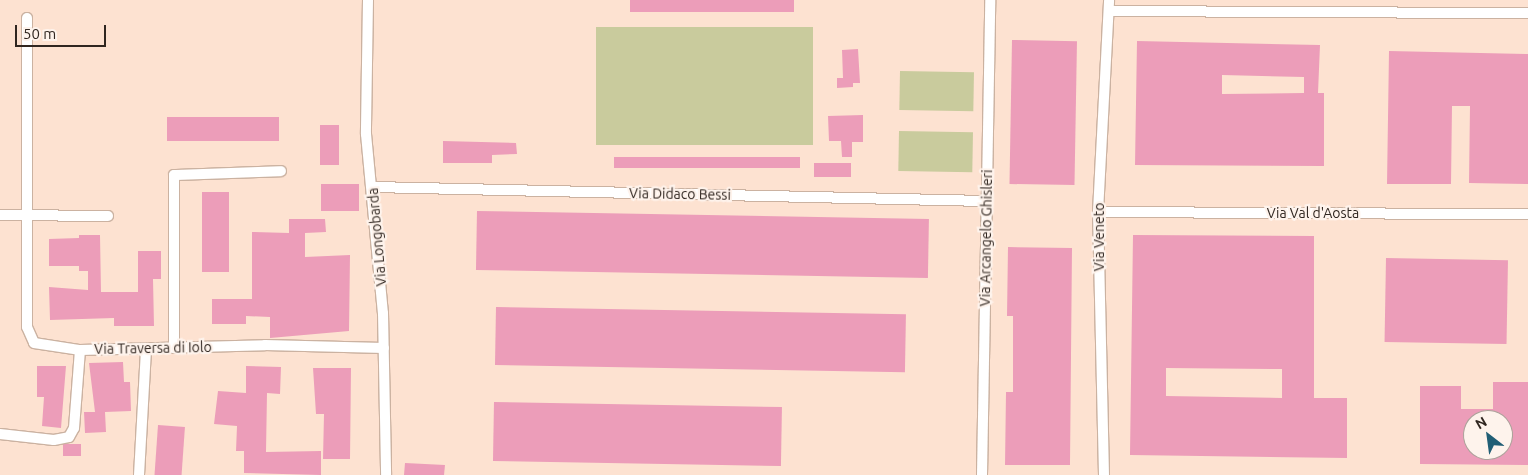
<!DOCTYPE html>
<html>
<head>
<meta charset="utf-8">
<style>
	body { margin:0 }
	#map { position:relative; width:1528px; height:475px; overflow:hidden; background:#fde2d1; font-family:Ubuntu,sans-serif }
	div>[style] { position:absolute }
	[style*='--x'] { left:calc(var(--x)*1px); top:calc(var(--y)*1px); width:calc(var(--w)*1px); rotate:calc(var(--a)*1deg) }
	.green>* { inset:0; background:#c9cb9d; transform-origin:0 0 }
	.building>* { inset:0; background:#ec9db9; transform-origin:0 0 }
	.roads { filter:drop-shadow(1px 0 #cbb2a1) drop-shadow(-1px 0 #cbb2a1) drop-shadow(0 1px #cbb2a1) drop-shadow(0 -1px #cbb2a1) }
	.minor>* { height:10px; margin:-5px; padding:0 5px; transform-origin:5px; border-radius:5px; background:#fff }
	span { translate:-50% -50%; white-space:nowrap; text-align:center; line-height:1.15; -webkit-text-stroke:4.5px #fef3ec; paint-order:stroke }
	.street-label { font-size:14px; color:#302620 }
	.north { position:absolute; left:1463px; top:410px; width:50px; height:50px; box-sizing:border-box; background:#fef3ec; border:1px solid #aca19a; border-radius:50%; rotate:330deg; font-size:14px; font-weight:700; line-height:20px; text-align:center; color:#302620 }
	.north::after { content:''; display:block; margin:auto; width:18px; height:22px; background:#215e75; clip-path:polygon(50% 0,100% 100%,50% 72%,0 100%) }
	.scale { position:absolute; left:15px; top:25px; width:91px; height:22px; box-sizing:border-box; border:2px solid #302620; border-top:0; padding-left:6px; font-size:15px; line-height:18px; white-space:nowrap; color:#302620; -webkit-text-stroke:4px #fef3ec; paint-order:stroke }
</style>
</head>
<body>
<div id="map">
	<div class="green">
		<div style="left:813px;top:27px;width:118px;height:217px;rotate:90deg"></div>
		<div style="left:900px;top:71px;width:74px;height:39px;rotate:1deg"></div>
		<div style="left:899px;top:131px;width:74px;height:40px;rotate:1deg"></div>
	</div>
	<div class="building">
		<div style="left:630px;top:0;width:164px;height:12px"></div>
		<div style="left:1012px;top:40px;width:65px;height:144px;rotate:1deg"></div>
		<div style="clip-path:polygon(evenodd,1137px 41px,1320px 45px,1318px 93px,1324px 93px,1324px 166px,1135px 165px,1137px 41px,1222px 75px,1304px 77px,1304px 93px,1222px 94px,1222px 75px)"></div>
		<div style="clip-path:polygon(858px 49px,860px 83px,853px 83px,853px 87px,837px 88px,837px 78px,843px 78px,842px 50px)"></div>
		<div style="clip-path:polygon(1389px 51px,1528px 54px,1528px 184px,1469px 183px,1470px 106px,1452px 106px,1451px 184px,1387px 184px)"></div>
		<div style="clip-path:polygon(863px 115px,863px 142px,852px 142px,852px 157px,842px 157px,841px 141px,829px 141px,828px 116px)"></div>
		<div style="left:279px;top:117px;width:24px;height:112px;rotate:90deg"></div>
		<div style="left:320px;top:125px;width:19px;height:40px"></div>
		<div style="clip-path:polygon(443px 141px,516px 143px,517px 154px,492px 155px,492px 163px,443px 163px)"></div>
		<div style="left:800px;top:157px;width:11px;height:186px;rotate:90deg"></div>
		<div style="left:851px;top:163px;width:14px;height:37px;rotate:90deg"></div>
		<div style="left:321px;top:184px;width:38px;height:27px"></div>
		<div style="left:202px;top:192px;width:27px;height:80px"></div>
		<div style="left:477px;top:211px;width:452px;height:59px;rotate:1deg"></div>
		<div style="clip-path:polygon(289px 219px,325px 219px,326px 232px,305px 233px,305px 257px,350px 255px,349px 331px,270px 338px,270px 317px,246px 316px,246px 324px,212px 324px,212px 299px,252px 299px,252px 232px,289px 233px)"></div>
		<div style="clip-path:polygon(79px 235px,100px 235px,101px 292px,138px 292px,138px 251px,161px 251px,161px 279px,153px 279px,154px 326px,114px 326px,114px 318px,50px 320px,49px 287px,88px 290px,88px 271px,79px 271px,79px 266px,49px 266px,49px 239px,79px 238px)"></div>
		<div style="clip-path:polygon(evenodd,1133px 235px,1314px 236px,1314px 398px,1347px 398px,1347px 458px,1130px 455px,1133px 235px,1166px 368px,1282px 369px,1282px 398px,1166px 396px,1166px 368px)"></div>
		<div style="clip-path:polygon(1008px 247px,1072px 248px,1070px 465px,1005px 465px,1006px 392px,1013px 392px,1013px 316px,1007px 316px)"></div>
		<div style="left:1386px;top:258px;width:122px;height:84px;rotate:1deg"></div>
		<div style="left:496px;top:307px;width:410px;height:58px;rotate:1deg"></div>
		<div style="clip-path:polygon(123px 362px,124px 382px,130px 382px,131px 411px,105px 412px,106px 432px,85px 433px,84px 412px,95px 412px,89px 363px)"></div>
		<div style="clip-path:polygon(37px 366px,66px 366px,61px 428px,42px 426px,44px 397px,37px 397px)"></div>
		<div style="clip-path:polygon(246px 366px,281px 367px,280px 394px,267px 393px,266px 452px,321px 451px,321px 475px,244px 473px,244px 451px,236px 451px,237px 426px,214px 424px,218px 391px,246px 393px)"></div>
		<div style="clip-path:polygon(313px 368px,351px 368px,350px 459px,323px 459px,324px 414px,316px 414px)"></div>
		<div style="clip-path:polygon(evenodd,1493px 382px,1528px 382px,1528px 465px,1420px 464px,1420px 386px,1461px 386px,1461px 409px,1493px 409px,1493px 382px,1473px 420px,1503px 420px,1503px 450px,1473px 450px,1473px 420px)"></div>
		<div style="left:494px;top:402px;width:288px;height:59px;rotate:1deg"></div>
		<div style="left:158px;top:425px;width:27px;height:50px;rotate:4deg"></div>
		<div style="left:81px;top:444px;width:12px;height:18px;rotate:90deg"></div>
		<div style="clip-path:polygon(405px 463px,445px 465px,444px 475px,404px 475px)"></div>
	</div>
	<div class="roads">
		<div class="minor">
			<div style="--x:368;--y:0;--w:134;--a:90.9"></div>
			<div style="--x:366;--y:134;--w:180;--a:84.6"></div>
			<div style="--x:383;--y:313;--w:162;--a:88.9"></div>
			<div style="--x:1109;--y:11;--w:419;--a:0.3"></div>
			<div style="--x:27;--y:18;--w:309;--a:90"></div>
			<div style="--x:27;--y:327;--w:17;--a:66"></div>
			<div style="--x:34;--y:343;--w:47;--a:8.7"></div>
			<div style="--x:80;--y:350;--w:185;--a:-1.5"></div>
			<div style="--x:265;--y:345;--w:119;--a:1.4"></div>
			<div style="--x:373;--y:187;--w:614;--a:1.31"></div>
			<div style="--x:1098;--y:212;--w:430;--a:0.3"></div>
			<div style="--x:0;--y:215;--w:108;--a:0.5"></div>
			<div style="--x:174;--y:348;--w:173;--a:-90"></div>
			<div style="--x:174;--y:175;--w:107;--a:-2.1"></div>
			<div style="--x:0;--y:434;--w:54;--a:6.3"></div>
			<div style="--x:54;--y:440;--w:15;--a:-11"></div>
			<div style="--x:69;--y:437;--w:10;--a:-61"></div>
			<div style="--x:74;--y:428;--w:78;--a:-85.6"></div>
			<div style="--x:139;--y:475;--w:127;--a:-86.8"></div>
			<div style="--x:982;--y:475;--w:475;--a:-89"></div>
			<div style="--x:1104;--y:475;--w:263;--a:-91.3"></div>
			<div style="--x:1098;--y:212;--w:212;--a:-87"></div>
		</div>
	</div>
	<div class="street-label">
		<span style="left:680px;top:194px;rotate:1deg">Via Didaco Bessi</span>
		<span style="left:1313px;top:213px">Via Val d'Aosta</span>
		<span style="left:377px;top:237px;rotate:-95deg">Via Longobarda</span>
		<span style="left:1099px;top:237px;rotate:-90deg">Via Veneto</span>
		<span style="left:986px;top:238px;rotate:-89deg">Via Arcangelo Ghisleri</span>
		<span style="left:153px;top:348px;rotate:-1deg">Via Traversa di Iolo</span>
	</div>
	<div class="north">N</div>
	<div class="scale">50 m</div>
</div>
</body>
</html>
